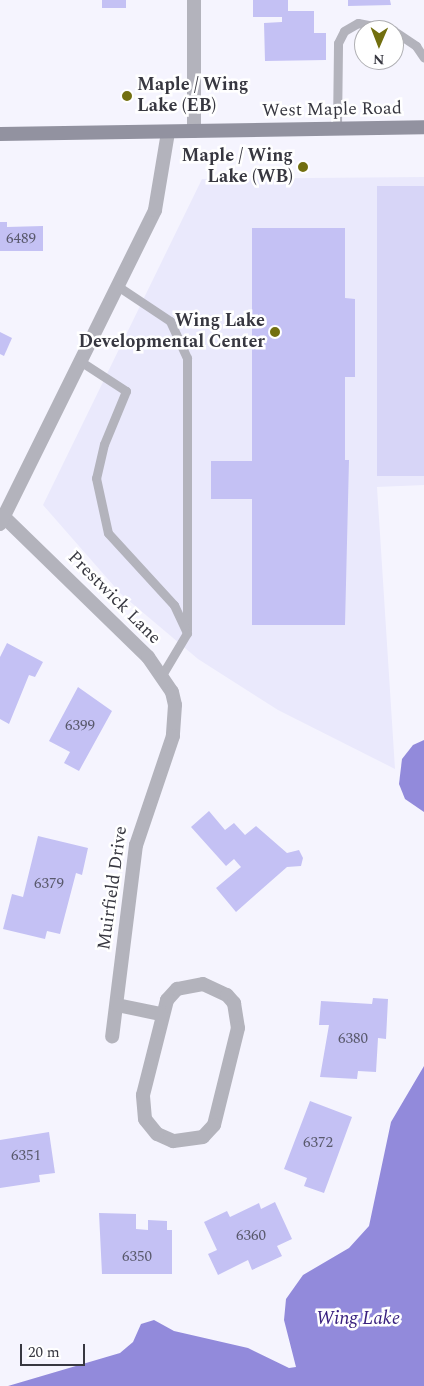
<!DOCTYPE html>
<html>
<head>
<meta charset="utf-8">
<style>
	body { margin:0 }
	#map { position:relative; width:424px; height:1386px; overflow:hidden; background:#f5f4fe; font-family:Spectral,serif }
	div>[style] { position:absolute }
	[style*='--x'] { left:calc(var(--x)*1px); top:calc(var(--y)*1px); width:calc(var(--w)*1px); rotate:calc(var(--a)*1deg) }
	.built>* { inset:0; background:#eae9fc }
	.green>* { inset:0; background:#d7d5f7; transform-origin:0 0 }
	.water>* { inset:0; background:#928adb }
	.building>* { inset:0; background:#c4c1f4; transform-origin:0 0 }
	.service>* { height:9px; margin:-4.5px; padding:0 4.5px; transform-origin:4.5px; border-radius:4.5px; background:#b3b3bc }
	.minor>* { height:14px; margin:-7px; padding:0 7px; transform-origin:7px; border-radius:7px; background:#b3b3bc }
	.secondary>* { height:14px; margin:-7px; padding:0 7px; transform-origin:7px; border-radius:7px; background:#9292a0 }
	.dots>* { width:14px; height:14px; translate:-50% -50%; box-sizing:border-box; border:2px solid #fff; border-radius:50% }
	span { translate:-50% -50%; white-space:nowrap; text-align:center; line-height:1.15; -webkit-text-stroke:5px #fff; paint-order:stroke }
	.number-label { font-size:15px; color:#5a5a6d }
	.number-label span { -webkit-text-stroke-width:0 }
	.poi-label { font-size:18px; color:#373740; font-weight:700 }
	.left { translate:0 -50%; text-align:left }
	.right { translate:-100% -50%; text-align:right }
	.street-label { font-size:18px; color:#373740 }
	.water-label { font-size:19px; color:#38207e; font-style:italic }
	.north { position:absolute; left:354px; top:20px; width:50px; height:50px; box-sizing:border-box; background:#fff; border:1px solid #afafb3; border-radius:50%; rotate:181deg; font-size:14px; font-weight:700; line-height:20px; text-align:center; color:#373740 }
	.north::after { content:''; display:block; margin:auto; width:18px; height:22px; background:#726f0f; clip-path:polygon(50% 0,100% 100%,50% 72%,0 100%) }
	.scale { position:absolute; left:20px; top:1344px; width:65px; height:22px; box-sizing:border-box; border:2px solid #373740; border-top:0; padding-left:6px; font-size:15px; line-height:18px; white-space:nowrap; color:#373740; -webkit-text-stroke:4px #fff; paint-order:stroke }
</style>
</head>
<body>
<div id="map">
	<div class="built">
		<div style="clip-path:polygon(424px 177px,424px 485px,377px 487px,395px 769px,278px 710px,198px 659px,121px 594px,43px 505px,202px 179px)"></div>
	</div>
	<div class="green">
		<div style="left:424px;top:186px;width:290px;height:47px;rotate:90deg"></div>
	</div>
	<div class="water">
		<div style="clip-path:polygon(424px 740px,424px 812px,405px 799px,399px 784px,402px 759px,413px 745px)"></div>
		<div style="clip-path:polygon(424px 1066px,424px 1386px,8px 1386px,120px 1353px,133px 1342px,141px 1324px,154px 1320px,174px 1331px,248px 1348px,289px 1368px,296px 1367px,284px 1320px,286px 1299px,303px 1275px,349px 1248px,369px 1226px,391px 1122px)"></div>
	</div>
	<div class="building">
		<div style="left:102px;top:0;width:24px;height:8px"></div>
		<div style="clip-path:polygon(253px 0,288px 0,288px 11px,314px 11px,314px 33px,326px 33px,326px 60px,265px 61px,264px 23px,282px 22px,282px 17px,253px 17px)"></div>
		<div style="clip-path:polygon(348px 0,390px 0,391px 5px,348px 6px)"></div>
		<div style="clip-path:polygon(0 222px,7px 222px,7px 227px,43px 226px,43px 251px,0 251px)"></div>
		<div style="clip-path:polygon(252px 228px,345px 228px,345px 298px,355px 299px,355px 377px,345px 377px,345px 460px,349px 460px,345px 625px,252px 625px,252px 499px,211px 499px,211px 461px,252px 461px)"></div>
		<div style="clip-path:polygon(0 332px,12px 338px,4px 356px,0 354px)"></div>
		<div style="clip-path:polygon(7px 643px,43px 662px,35px 677px,29px 675px,9px 724px,0 719px,0 657px)"></div>
		<div style="clip-path:polygon(78px 687px,112px 711px,79px 771px,64px 763px,70px 752px,49px 741px)"></div>
		<div style="clip-path:polygon(209px 811px,225px 830px,234px 823px,245px 835px,256px 826px,287px 853px,299px 850px,303px 858px,301px 866px,287px 867px,236px 912px,216px 888px,241px 867px,234px 859px,226px 866px,191px 827px)"></div>
		<div style="clip-path:polygon(38px 836px,88px 848px,82px 875px,76px 873px,60px 934px,47px 931px,45px 939px,3px 929px,12px 894px,23px 897px)"></div>
		<div style="clip-path:polygon(373px 998px,388px 999px,386px 1039px,378px 1038px,376px 1072px,358px 1071px,357px 1079px,320px 1077px,329px 1025px,319px 1025px,321px 1001px,372px 1004px)"></div>
		<div style="clip-path:polygon(310px 1101px,352px 1117px,324px 1193px,304px 1186px,307px 1178px,284px 1169px)"></div>
		<div style="clip-path:polygon(49px 1132px,55px 1173px,39px 1175px,40px 1182px,0 1188px,0 1140px)"></div>
		<div style="clip-path:polygon(275px 1202px,292px 1239px,277px 1246px,282px 1256px,252px 1270px,248px 1260px,218px 1275px,208px 1254px,217px 1250px,204px 1222px,227px 1211px,230px 1217px,259px 1203px,261px 1209px)"></div>
		<div style="clip-path:polygon(99px 1213px,136px 1214px,136px 1229px,148px 1230px,148px 1220px,167px 1221px,167px 1230px,172px 1230px,172px 1274px,102px 1274px)"></div>
	</div>
	<div class="service">
		<div style="--x:394;--y:31;--w:27;--a:34"></div>
		<div style="--x:416;--y:46;--w:14;--a:56"></div>
		<div style="--x:337;--y:128;--w:85;--a:-89.3"></div>
		<div style="--x:338;--y:43;--w:13;--a:-63"></div>
		<div style="--x:344;--y:31;--w:16;--a:-30"></div>
		<div style="--x:358;--y:23;--w:36;--a:11"></div>
		<div style="--x:116;--y:285;--w:65;--a:33.7"></div>
		<div style="--x:170;--y:321;--w:41;--a:65.3"></div>
		<div style="--x:187;--y:358;--w:272;--a:90"></div>
		<div style="--x:80;--y:361;--w:55;--a:33.1"></div>
		<div style="--x:126;--y:391;--w:57;--a:112.5"></div>
		<div style="--x:104;--y:444;--w:35;--a:103"></div>
		<div style="--x:96;--y:478;--w:56;--a:77.7"></div>
		<div style="--x:108;--y:533;--w:98;--a:47.5"></div>
		<div style="--x:174;--y:605;--w:31;--a:65"></div>
		<div style="--x:187;--y:633;--w:49;--a:120.8"></div>
	</div>
	<div class="minor">
		<div style="--x:194;--y:0;--w:131;--a:90"></div>
		<div style="--x:4;--y:517;--w:201;--a:44.2"></div>
		<div style="--x:148;--y:657;--w:42;--a:55.6"></div>
		<div style="--x:172;--y:692;--w:13;--a:77"></div>
		<div style="--x:175;--y:705;--w:31;--a:94"></div>
		<div style="--x:173;--y:736;--w:115;--a:108.7"></div>
		<div style="--x:136;--y:845;--w:193;--a:97.1"></div>
		<div style="--x:0;--y:524;--w:350;--a:-63.7"></div>
		<div style="--x:155;--y:210;--w:79;--a:-80.5"></div>
		<div style="--x:203;--y:984;--w:26;--a:25"></div>
		<div style="--x:227;--y:995;--w:11;--a:49"></div>
		<div style="--x:234;--y:1003;--w:25;--a:81"></div>
		<div style="--x:238;--y:1028;--w:100;--a:103.9"></div>
		<div style="--x:214;--y:1125;--w:16;--a:133"></div>
		<div style="--x:203;--y:1137;--w:30;--a:172"></div>
		<div style="--x:173;--y:1141;--w:17;--a:-156"></div>
		<div style="--x:157;--y:1134;--w:19;--a:-129"></div>
		<div style="--x:145;--y:1119;--w:24;--a:-95"></div>
		<div style="--x:143;--y:1095;--w:98;--a:-75.8"></div>
		<div style="--x:167;--y:1000;--w:15;--a:-48"></div>
		<div style="--x:177;--y:989;--w:26;--a:-11"></div>
		<div style="--x:117;--y:1005;--w:45;--a:11.6"></div>
	</div>
	<div class="secondary">
		<div style="--x:0;--y:134;--w:424;--a:-0.9"></div>
	</div>
	<div class="dots">
		<div style="left:127px;top:96px;background:#726f0f"></div>
		<div style="left:303px;top:167px;background:#726f0f"></div>
		<div style="left:275px;top:332px;background:#726f0f"></div>
	</div>
	<div class="number-label">
		<span style="left:21px;top:239px">6489</span>
		<span style="left:80px;top:726px">6399</span>
		<span style="left:49px;top:884px">6379</span>
		<span style="left:353px;top:1039px">6380</span>
		<span style="left:318px;top:1143px">6372</span>
		<span style="left:26px;top:1156px">6351</span>
		<span style="left:251px;top:1236px">6360</span>
		<span style="left:137px;top:1257px">6350</span>
	</div>
	<div class="poi-label">
		<span class="left" style="left:137px;top:96px">Maple / Wing<br>Lake (EB)</span>
		<span class="right" style="left:293px;top:167px">Maple / Wing<br>Lake (WB)</span>
		<span class="right" style="left:265px;top:332px">Wing Lake<br>Developmental Center</span>
	</div>
	<div class="street-label">
		<span style="left:332px;top:110px;rotate:-1deg">West Maple Road</span>
		<span style="left:114px;top:598px;rotate:45deg">Prestwick Lane</span>
		<span style="left:113px;top:888px;rotate:-82deg">Muirfield Drive</span>
	</div>
	<div class="water-label">
		<span style="left:358px;top:1319px">Wing Lake</span>
	</div>
	<div class="north">N</div>
	<div class="scale">20 m</div>
</div>
</body>
</html>
